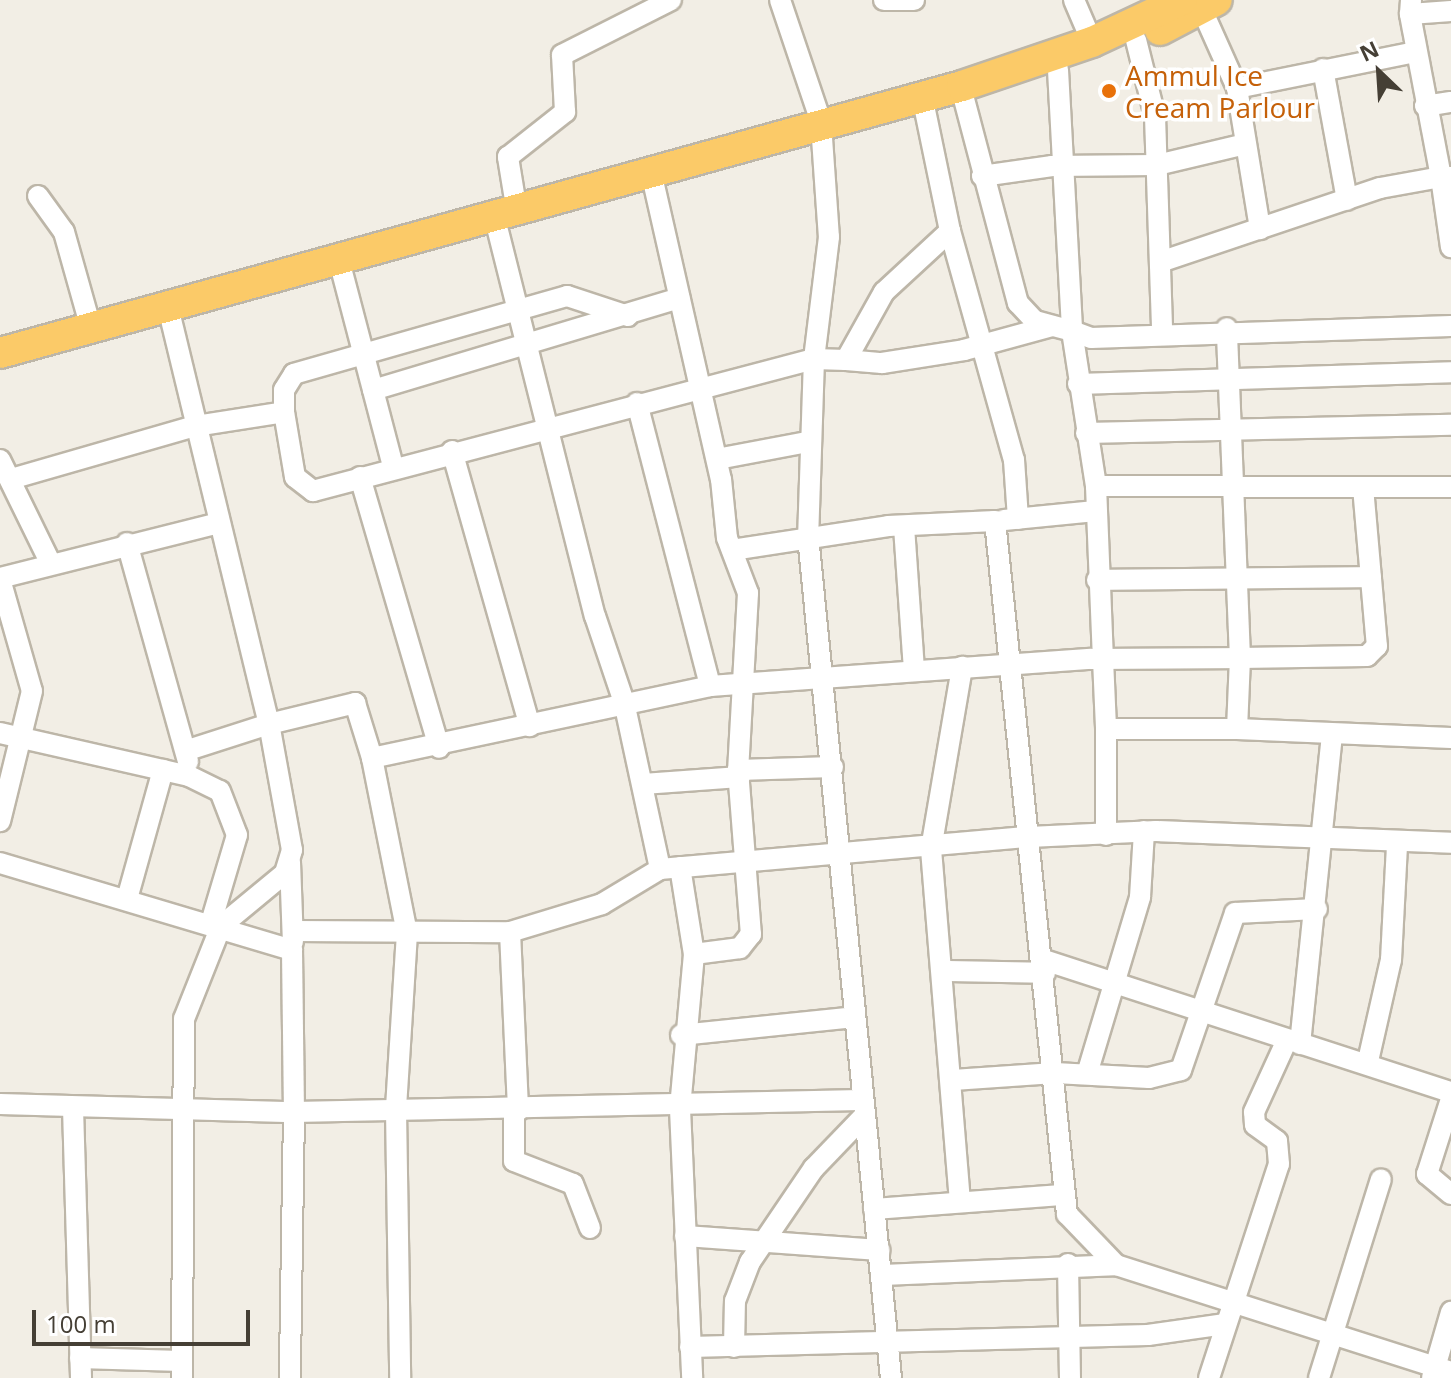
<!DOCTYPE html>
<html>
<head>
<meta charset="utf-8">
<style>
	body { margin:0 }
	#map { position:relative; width:1451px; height:1378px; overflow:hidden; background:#f2eee5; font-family:"Open Sans",sans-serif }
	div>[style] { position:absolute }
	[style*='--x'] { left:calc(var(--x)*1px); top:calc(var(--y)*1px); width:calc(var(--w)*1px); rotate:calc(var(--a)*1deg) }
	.roads { filter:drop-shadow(2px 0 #bdb6a8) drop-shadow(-2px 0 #bdb6a8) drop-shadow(0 2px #bdb6a8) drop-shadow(0 -2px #bdb6a8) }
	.minor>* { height:20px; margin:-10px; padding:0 10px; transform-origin:10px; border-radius:10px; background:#fff }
	.highway>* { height:30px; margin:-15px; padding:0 15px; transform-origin:15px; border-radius:15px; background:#fbca68 }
	.dots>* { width:22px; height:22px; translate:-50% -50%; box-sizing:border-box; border:4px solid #fff; border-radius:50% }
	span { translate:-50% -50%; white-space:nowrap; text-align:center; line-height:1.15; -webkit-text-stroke:7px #fff; paint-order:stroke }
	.food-label { font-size:28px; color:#c56008 }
	.left { translate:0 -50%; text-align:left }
	.north { position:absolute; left:1339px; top:32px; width:80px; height:80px; -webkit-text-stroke:6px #fff; paint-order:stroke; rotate:335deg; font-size:22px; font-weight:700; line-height:32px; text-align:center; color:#453f35 }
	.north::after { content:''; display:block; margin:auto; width:28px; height:36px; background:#453f35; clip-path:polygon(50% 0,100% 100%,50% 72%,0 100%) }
	.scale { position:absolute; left:32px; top:1310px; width:218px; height:36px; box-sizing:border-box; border:4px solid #453f35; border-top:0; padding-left:10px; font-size:24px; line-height:28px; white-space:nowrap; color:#453f35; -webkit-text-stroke:6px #fff; paint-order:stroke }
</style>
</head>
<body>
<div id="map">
	<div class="roads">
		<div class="minor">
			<div style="--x:780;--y:0;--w:129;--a:71.4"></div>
			<div style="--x:884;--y:0;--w:30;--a:0"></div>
			<div style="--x:1074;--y:0;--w:46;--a:66.8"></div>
			<div style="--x:1411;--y:0;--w:14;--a:94"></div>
			<div style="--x:1410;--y:14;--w:41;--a:-4.2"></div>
			<div style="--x:1203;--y:12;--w:83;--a:65.9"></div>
			<div style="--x:1237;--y:88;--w:143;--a:80.7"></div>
			<div style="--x:1136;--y:40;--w:78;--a:76"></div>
			<div style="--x:1155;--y:116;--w:214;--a:88.1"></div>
			<div style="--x:1323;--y:69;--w:133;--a:79.6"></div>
			<div style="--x:1058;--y:70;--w:261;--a:86.9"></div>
			<div style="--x:1072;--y:331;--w:20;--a:20"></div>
			<div style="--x:1091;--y:338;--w:360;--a:-1.9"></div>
			<div style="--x:1237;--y:88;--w:182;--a:-11.4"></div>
			<div style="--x:964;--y:99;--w:211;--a:75.2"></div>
			<div style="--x:1018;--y:303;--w:25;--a:47"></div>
			<div style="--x:1035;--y:321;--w:38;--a:15"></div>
			<div style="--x:1072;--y:331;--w:157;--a:81.2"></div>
			<div style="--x:1096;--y:486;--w:173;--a:87.7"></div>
			<div style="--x:1103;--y:659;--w:137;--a:-0.4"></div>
			<div style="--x:1240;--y:658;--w:330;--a:-92.3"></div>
			<div style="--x:1425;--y:106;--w:26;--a:-9"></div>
			<div style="--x:822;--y:138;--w:99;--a:86"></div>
			<div style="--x:829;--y:237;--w:123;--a:97"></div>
			<div style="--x:814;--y:359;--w:32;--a:2"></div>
			<div style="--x:846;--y:360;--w:78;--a:-60.8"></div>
			<div style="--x:884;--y:292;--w:90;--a:-42.7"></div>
			<div style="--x:950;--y:231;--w:124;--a:-101.7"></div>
			<div style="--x:982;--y:176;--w:71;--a:-8.1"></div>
			<div style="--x:1052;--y:166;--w:105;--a:-0.5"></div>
			<div style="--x:1157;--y:165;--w:91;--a:-13.3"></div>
			<div style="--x:1451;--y:177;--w:10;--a:180"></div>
			<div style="--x:1441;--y:177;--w:71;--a:81.9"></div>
			<div style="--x:654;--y:185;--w:302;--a:77.2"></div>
			<div style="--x:721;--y:479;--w:59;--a:84.2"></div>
			<div style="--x:727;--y:538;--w:59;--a:69.1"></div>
			<div style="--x:748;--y:593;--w:177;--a:93.2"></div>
			<div style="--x:738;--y:770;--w:165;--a:85.5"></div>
			<div style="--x:751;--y:934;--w:18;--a:128"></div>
			<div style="--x:740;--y:948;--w:46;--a:172.6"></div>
			<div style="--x:38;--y:196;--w:44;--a:54.2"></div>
			<div style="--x:64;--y:232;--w:100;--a:74.3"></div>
			<div style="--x:516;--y:206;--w:50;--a:-99.3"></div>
			<div style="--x:508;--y:157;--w:73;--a:-38.3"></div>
			<div style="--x:565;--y:112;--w:57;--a:-93"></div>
			<div style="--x:562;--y:55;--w:122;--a:-26.8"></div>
			<div style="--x:497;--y:227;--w:401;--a:75.9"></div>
			<div style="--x:595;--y:616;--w:91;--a:71.4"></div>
			<div style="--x:624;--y:702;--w:171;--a:77.8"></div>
			<div style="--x:950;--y:231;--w:238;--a:74.4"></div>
			<div style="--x:1014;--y:460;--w:59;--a:86.1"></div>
			<div style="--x:1160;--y:262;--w:232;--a:-18.6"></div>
			<div style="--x:1380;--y:188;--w:62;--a:-10.2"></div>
			<div style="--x:1441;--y:177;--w:166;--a:-100.8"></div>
			<div style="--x:341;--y:268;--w:205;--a:75.3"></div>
			<div style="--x:168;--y:307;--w:429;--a:76.4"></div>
			<div style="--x:269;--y:724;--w:89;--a:-13.7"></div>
			<div style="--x:355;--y:703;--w:58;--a:72.8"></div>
			<div style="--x:372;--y:758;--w:178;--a:78.7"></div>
			<div style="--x:407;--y:933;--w:177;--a:93.6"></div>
			<div style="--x:396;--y:1110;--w:268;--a:89.1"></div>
			<div style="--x:628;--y:316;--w:64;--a:-161.8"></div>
			<div style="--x:567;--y:296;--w:284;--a:164.1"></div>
			<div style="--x:294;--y:374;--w:19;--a:122"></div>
			<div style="--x:284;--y:390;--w:22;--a:90"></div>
			<div style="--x:284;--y:412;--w:66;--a:80.4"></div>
			<div style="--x:295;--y:477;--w:23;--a:38"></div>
			<div style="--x:313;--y:491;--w:518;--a:-14.76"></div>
			<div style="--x:814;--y:359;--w:177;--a:91.9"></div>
			<div style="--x:808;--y:536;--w:846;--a:84.37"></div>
			<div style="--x:846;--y:360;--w:36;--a:5"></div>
			<div style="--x:882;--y:363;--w:83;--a:-9"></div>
			<div style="--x:964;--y:350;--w:91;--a:-15.3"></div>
			<div style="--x:1078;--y:384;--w:373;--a:-1.8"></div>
			<div style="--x:373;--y:390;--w:320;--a:-16.7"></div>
			<div style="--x:637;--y:403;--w:292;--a:75.5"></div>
			<div style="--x:1086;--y:433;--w:365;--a:-1.3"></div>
			<div style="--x:452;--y:451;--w:286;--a:74.2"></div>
			<div style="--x:717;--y:459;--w:92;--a:-10.7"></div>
			<div style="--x:0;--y:460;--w:116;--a:63.9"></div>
			<div style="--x:360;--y:477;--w:282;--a:73.7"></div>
			<div style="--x:11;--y:479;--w:191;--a:-16.1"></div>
			<div style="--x:195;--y:426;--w:90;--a:-8.9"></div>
			<div style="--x:1096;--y:486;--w:355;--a:0.2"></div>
			<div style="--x:1363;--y:487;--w:160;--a:85"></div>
			<div style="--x:1377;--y:646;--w:14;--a:135"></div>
			<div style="--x:1367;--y:656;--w:127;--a:179.1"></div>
			<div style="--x:1240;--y:658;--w:71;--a:92.4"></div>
			<div style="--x:1237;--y:729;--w:214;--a:2.4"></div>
			<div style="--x:1004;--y:520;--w:92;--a:-5.6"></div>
			<div style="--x:904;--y:527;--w:142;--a:86"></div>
			<div style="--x:127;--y:543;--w:227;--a:74.4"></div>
			<div style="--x:732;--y:550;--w:158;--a:-8.7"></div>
			<div style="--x:888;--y:526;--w:107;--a:-2.7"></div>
			<div style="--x:995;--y:521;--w:697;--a:84.07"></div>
			<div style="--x:1067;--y:1214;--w:71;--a:46.1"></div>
			<div style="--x:1116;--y:1265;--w:352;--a:17.7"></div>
			<div style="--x:0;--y:578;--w:226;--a:-14.1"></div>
			<div style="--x:0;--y:579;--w:116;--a:74.1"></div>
			<div style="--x:32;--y:691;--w:134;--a:103.8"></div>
			<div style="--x:1097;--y:580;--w:274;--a:-0.6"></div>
			<div style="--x:1106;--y:729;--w:106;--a:90"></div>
			<div style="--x:0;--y:733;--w:194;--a:12.8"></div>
			<div style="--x:189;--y:776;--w:34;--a:26"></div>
			<div style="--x:220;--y:791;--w:47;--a:68.9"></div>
			<div style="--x:237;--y:835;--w:92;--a:106.5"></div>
			<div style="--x:372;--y:758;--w:346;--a:-12"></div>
			<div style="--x:710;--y:686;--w:382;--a:-4.1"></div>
			<div style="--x:1091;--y:659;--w:12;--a:0"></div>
			<div style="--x:1103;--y:659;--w:70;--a:87.5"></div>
			<div style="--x:1106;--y:729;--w:131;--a:0"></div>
			<div style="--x:738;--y:770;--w:95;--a:-1.8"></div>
			<div style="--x:643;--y:784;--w:97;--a:-4.1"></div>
			<div style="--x:290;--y:862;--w:80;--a:87.9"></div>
			<div style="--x:0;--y:863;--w:305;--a:16.6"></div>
			<div style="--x:292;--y:950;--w:162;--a:89.3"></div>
			<div style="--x:294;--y:1112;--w:567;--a:-1.21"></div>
			<div style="--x:680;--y:867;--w:88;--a:80.9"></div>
			<div style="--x:694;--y:954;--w:156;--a:95.2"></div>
			<div style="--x:680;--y:1109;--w:269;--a:87.4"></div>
			<div style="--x:127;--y:899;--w:134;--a:-74.4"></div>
			<div style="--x:294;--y:931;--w:216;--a:0.3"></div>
			<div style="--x:510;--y:932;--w:96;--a:-16.9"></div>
			<div style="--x:602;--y:904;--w:68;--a:-31.1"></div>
			<div style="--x:660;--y:869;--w:370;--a:-5"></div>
			<div style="--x:1029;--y:837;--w:127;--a:-2.7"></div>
			<div style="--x:1156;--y:831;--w:295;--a:2.3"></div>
			<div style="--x:510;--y:932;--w:179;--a:87.4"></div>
			<div style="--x:1044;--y:960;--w:428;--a:18"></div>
			<div style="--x:945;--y:971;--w:100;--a:1.1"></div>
			<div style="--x:681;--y:1035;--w:174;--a:-5.9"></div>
			<div style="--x:1300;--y:1044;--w:310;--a:-84.1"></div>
			<div style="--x:1368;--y:1061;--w:104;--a:-77.2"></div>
			<div style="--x:1391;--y:960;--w:116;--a:-87"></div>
			<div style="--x:1087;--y:1074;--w:185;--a:-73.3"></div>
			<div style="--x:1140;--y:897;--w:66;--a:-86.5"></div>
			<div style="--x:953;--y:1080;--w:102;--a:-3.9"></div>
			<div style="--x:1055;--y:1073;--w:94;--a:3"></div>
			<div style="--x:1149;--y:1078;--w:33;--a:-14"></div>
			<div style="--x:1181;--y:1070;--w:166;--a:-71"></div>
			<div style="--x:1235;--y:913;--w:82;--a:-2.8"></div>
			<div style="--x:1451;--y:1099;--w:79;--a:107.7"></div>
			<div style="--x:1427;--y:1174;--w:31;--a:40"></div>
			<div style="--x:0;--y:1104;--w:294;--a:1.6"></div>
			<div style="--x:294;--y:1112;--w:266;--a:90.9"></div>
			<div style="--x:73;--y:1108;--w:270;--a:88.3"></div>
			<div style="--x:514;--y:1111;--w:50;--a:90"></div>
			<div style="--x:514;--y:1161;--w:63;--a:21.3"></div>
			<div style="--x:573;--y:1184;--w:47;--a:68.9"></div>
			<div style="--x:960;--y:1202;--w:354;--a:-94.7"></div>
			<div style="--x:931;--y:849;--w:185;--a:-80.3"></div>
			<div style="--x:874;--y:1209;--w:188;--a:-4.3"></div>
			<div style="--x:685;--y:1236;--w:195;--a:4.1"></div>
			<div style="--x:1068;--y:1264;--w:114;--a:89"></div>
			<div style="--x:881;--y:1275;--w:235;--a:-2.4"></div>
			<div style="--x:690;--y:1347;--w:458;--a:-1.5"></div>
			<div style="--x:1148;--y:1335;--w:78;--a:-8.1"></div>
			<div style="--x:734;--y:1347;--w:46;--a:-88.8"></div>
			<div style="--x:735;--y:1301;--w:42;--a:-69"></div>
			<div style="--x:750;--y:1262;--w:114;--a:-55.8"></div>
			<div style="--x:814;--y:1168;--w:71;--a:-46.1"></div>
			<div style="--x:80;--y:1358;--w:100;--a:1.7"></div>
			<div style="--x:182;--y:1378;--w:359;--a:-89.7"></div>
			<div style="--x:184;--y:1019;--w:100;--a:-68.3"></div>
			<div style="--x:221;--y:926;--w:83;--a:-39.6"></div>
			<div style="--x:285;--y:873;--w:24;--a:-73"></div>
			<div style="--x:292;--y:850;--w:128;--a:-100.3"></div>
			<div style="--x:269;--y:724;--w:85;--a:162.2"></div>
			<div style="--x:1209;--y:1378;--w:225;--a:-71.9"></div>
			<div style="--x:1279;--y:1164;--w:23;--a:-95"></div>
			<div style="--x:1277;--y:1141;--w:27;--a:-144"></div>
			<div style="--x:1255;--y:1125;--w:13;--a:-94"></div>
			<div style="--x:1254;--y:1112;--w:79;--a:-65.4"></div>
			<div style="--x:1319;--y:1378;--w:208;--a:-72.7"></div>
			<div style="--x:1432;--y:1378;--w:69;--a:-73.9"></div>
		</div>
		<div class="highway">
			<div style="--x:1160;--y:30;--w:64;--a:-27.8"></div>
			<div style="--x:0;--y:353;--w:998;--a:-15.51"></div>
			<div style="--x:962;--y:86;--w:137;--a:-18.7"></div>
			<div style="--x:1092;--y:42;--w:99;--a:-25"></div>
		</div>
	</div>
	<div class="dots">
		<div style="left:1109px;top:91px;background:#e8710a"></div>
	</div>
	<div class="food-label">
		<span class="left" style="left:1125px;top:91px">Ammul Ice<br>Cream Parlour</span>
	</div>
	<div class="north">N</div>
	<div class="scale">100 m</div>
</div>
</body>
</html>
